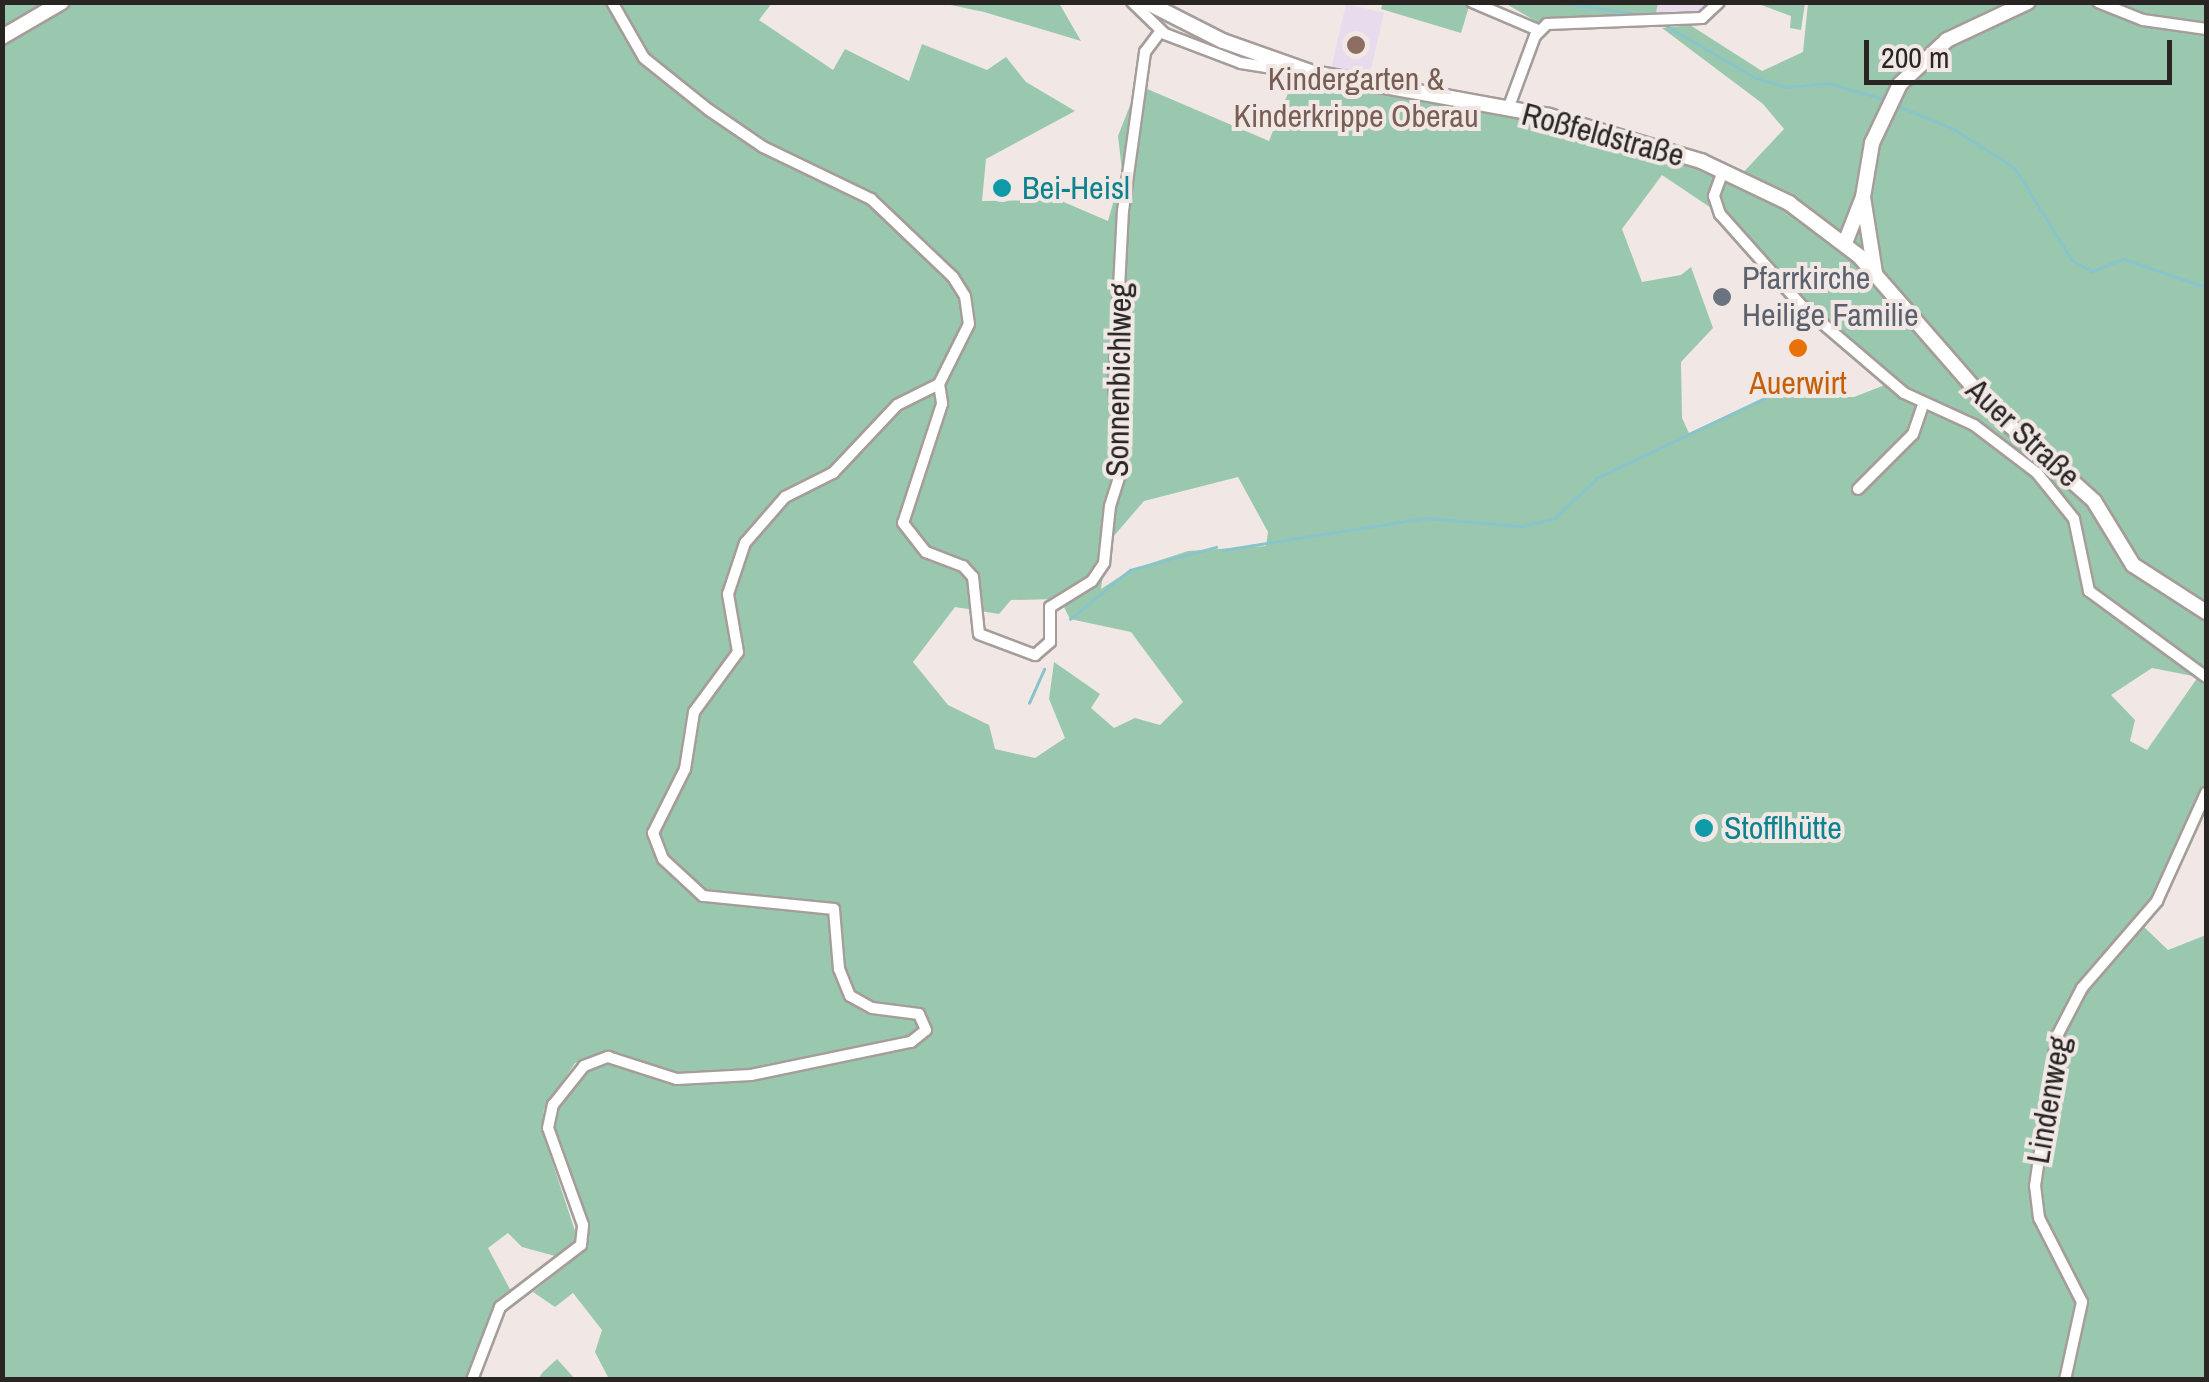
<!DOCTYPE html>
<html>
<head>
<meta charset="utf-8">
<style>
	body { margin:0 }
	#map { position:relative; width:2209px; height:1382px; overflow:hidden; background:#f1e8e5; font-family:"Archivo Narrow",sans-serif }
	div>[style] { position:absolute }
	[style*='--x'] { left:calc(var(--x)*1px); top:calc(var(--y)*1px); width:calc(var(--w)*1px); rotate:calc(var(--a)*1deg) }
	.education>* { inset:0; background:#e9dbee; transform-origin:0 0 }
	.green>* { inset:0; background:#9ac8ae }
	.stream>* { height:2.5px; margin:-1.25px; padding:0 1.25px; transform-origin:1.25px; border-radius:1.25px; background:#88c4cb }
	.roads { filter:drop-shadow(2px 0 #a59d99) drop-shadow(-2px 0 #a59d99) drop-shadow(0 2px #a59d99) drop-shadow(0 -2px #a59d99) }
	.street>* { height:10px; margin:-5px; padding:0 5px; transform-origin:5px; border-radius:5px; background:#fff }
	.secondary>* { height:14px; margin:-7px; padding:0 7px; transform-origin:7px; border-radius:7px; background:#fff }
	.dots>* { width:28px; height:28px; translate:-50% -50%; box-sizing:border-box; border:5px solid #f1e8e5; border-radius:50% }
	span { translate:-50% -50%; white-space:nowrap; text-align:center; line-height:1.15; -webkit-text-stroke:8px #f1e8e5; paint-order:stroke }
	.education-label { font-size:32px; color:#785e54 }
	.street-label { font-size:32px; color:#282523 }
	.culture-label { font-size:32px; color:#0d838f }
	.left { translate:0 -50%; text-align:left }
	.worship-label { font-size:32px; color:#5b616d }
	.food-label { font-size:32px; color:#c56008 }
	.frame { position:absolute; inset:0; border:5px solid #282523; pointer-events:none }
	.scale { position:absolute; left:1864px; top:40px; width:308px; height:45px; box-sizing:border-box; border:5px solid #282523; border-top:0; padding-left:12px; font-size:30px; line-height:35px; white-space:nowrap; color:#282523; -webkit-text-stroke:8px #f1e8e5; paint-order:stroke }
</style>
</head>
<body>
<div id="map">
	<div class="education">
		<div style="clip-path:polygon(1658px 3px,1719px 3px,1709px 13px,1655px 18px)"></div>
		<div style="left:1346px;top:4px;width:39px;height:75px;rotate:13deg"></div>
	</div>
	<div class="green">
		<div style="clip-path:polygon(evenodd,612px 2px,772px 3px,759px 20px,833px 70px,845px 49px,909px 81px,922px 44px,987px 70px,1006px 57px,1026px 82px,1075px 111px,986px 159px,982px 201px,1059px 200px,1108px 221px,1122px 171px,1118px 136px,1138px 85px,1269px 141px,1292px 83px,1313px 73px,1549px 116px,1738px 178px,1784px 129px,1763px 104px,1662px 28px,1690px 25px,1762px 71px,1803px 52px,1808px 3px,2206px 3px,2206px 795px,2175px 872px,2141px 924px,2168px 950px,2206px 935px,2206px 1379px,609px 1379px,595px 1352px,602px 1330px,573px 1293px,555px 1307px,533px 1292px,578px 1256px,586px 1236px,550px 1131px,556px 1105px,594px 1062px,634px 1065px,680px 1083px,788px 1074px,786px 1067px,686px 1076px,616px 1053px,575px 1063px,544px 1109px,542px 1131px,578px 1240px,566px 1259px,522px 1247px,508px 1233px,488px 1248px,511px 1291px,493px 1309px,469px 1379px,3px 1379px,2px 3px,612px 2px,1662px 175px,1720px 214px,1809px 314px,1890px 383px,1854px 397px,1769px 396px,1689px 433px,1682px 418px,1681px 362px,1713px 328px,1691px 267px,1681px 275px,1642px 282px,1622px 229px,1662px 175px,612px 2px,1238px 477px,1268px 532px,1266px 546px,1188px 551px,1130px 570px,1101px 589px,1107px 544px,1144px 501px,1238px 477px,612px 2px,1060px 599px,1070px 619px,1131px 632px,1183px 702px,1160px 725px,1135px 718px,1114px 728px,1091px 708px,1100px 694px,1054px 662px,1049px 699px,1065px 738px,1035px 758px,995px 749px,989px 725px,948px 705px,913px 662px,955px 607px,999px 614px,1011px 600px,1060px 599px,612px 2px,2152px 668px,2198px 677px,2147px 750px,2130px 741px,2135px 720px,2111px 695px,2152px 668px)"></div>
		<div style="clip-path:polygon(1503px 2px,1658px 3px,1655px 18px,1537px 22px)"></div>
		<div style="clip-path:polygon(941px 3px,1059px 3px,1081px 41px,984px 12px)"></div>
		<div style="clip-path:polygon(1383px 3px,1470px 3px,1461px 33px,1381px 9px)"></div>
		<div style="clip-path:polygon(1756px 3px,1805px 3px,1801px 30px,1790px 28px,1791px 16px)"></div>
		<div style="clip-path:polygon(557px 1359px,575px 1379px,538px 1379px,543px 1372px)"></div>
	</div>
	<div class="stream">
		<div style="--x:1558;--y:2;--w:92;--a:8.7"></div>
		<div style="--x:1667;--y:26;--w:103;--a:30.3"></div>
		<div style="--x:1756;--y:78;--w:33;--a:16"></div>
		<div style="--x:1788;--y:87;--w:40;--a:-5.7"></div>
		<div style="--x:1828;--y:83;--w:61;--a:16.1"></div>
		<div style="--x:1898;--y:106;--w:61;--a:22.3"></div>
		<div style="--x:1954;--y:129;--w:72;--a:32.6"></div>
		<div style="--x:2015;--y:168;--w:108;--a:58.2"></div>
		<div style="--x:2072;--y:260;--w:23;--a:29"></div>
		<div style="--x:2092;--y:271;--w:34;--a:-21"></div>
		<div style="--x:2124;--y:259;--w:87;--a:18.9"></div>
		<div style="--x:1223;--y:550;--w:204;--a:-9"></div>
		<div style="--x:1424;--y:518;--w:97;--a:4.7"></div>
		<div style="--x:1521;--y:526;--w:35;--a:-13"></div>
		<div style="--x:1555;--y:518;--w:58;--a:-43.6"></div>
		<div style="--x:1597;--y:478;--w:191;--a:-25.5"></div>
		<div style="--x:1070;--y:619;--w:77;--a:-39.2"></div>
		<div style="--x:1130;--y:570;--w:89;--a:-15"></div>
		<div style="--x:1029;--y:703;--w:37;--a:-66"></div>
	</div>
	<div class="roads">
		<div class="street">
			<div style="--x:612;--y:2;--w:64;--a:60.3"></div>
			<div style="--x:644;--y:58;--w:83;--a:38.7"></div>
			<div style="--x:709;--y:110;--w:65;--a:34.4"></div>
			<div style="--x:763;--y:147;--w:120;--a:25.7"></div>
			<div style="--x:871;--y:199;--w:113;--a:43.6"></div>
			<div style="--x:953;--y:277;--w:22;--a:58"></div>
			<div style="--x:965;--y:296;--w:28;--a:82"></div>
			<div style="--x:969;--y:324;--w:67;--a:116.6"></div>
			<div style="--x:939;--y:384;--w:20;--a:81"></div>
			<div style="--x:942;--y:404;--w:125;--a:108.1"></div>
			<div style="--x:903;--y:523;--w:37;--a:52"></div>
			<div style="--x:926;--y:552;--w:40;--a:21"></div>
			<div style="--x:963;--y:566;--w:15;--a:48"></div>
			<div style="--x:973;--y:577;--w:57;--a:84"></div>
			<div style="--x:979;--y:634;--w:60;--a:20.6"></div>
			<div style="--x:1035;--y:655;--w:20;--a:-41"></div>
			<div style="--x:1050;--y:642;--w:35;--a:-90"></div>
			<div style="--x:1050;--y:607;--w:49;--a:-31.8"></div>
			<div style="--x:1092;--y:581;--w:22;--a:-56"></div>
			<div style="--x:1104;--y:563;--w:57;--a:-84"></div>
			<div style="--x:1110;--y:506;--w:43;--a:-72.4"></div>
			<div style="--x:1123;--y:465;--w:79;--a:-96.6"></div>
			<div style="--x:1114;--y:387;--w:176;--a:-87.1"></div>
			<div style="--x:1123;--y:211;--w:161;--a:-82.1"></div>
			<div style="--x:1145;--y:52;--w:25;--a:-53"></div>
			<div style="--x:1132;--y:2;--w:46;--a:44.1"></div>
			<div style="--x:1165;--y:34;--w:81;--a:20.9"></div>
			<div style="--x:1241;--y:63;--w:57;--a:9.1"></div>
			<div style="--x:1472;--y:2;--w:72;--a:23"></div>
			<div style="--x:2098;--y:2;--w:48;--a:21.8"></div>
			<div style="--x:2143;--y:20;--w:64;--a:8.1"></div>
			<div style="--x:1508;--y:109;--w:78;--a:-69.7"></div>
			<div style="--x:1535;--y:36;--w:17;--a:-45"></div>
			<div style="--x:1547;--y:24;--w:155;--a:-2.2"></div>
			<div style="--x:1702;--y:18;--w:23;--a:-43"></div>
			<div style="--x:1723;--y:171;--w:27;--a:110"></div>
			<div style="--x:1714;--y:196;--w:19;--a:72"></div>
			<div style="--x:1720;--y:214;--w:122;--a:48.3"></div>
			<div style="--x:1801;--y:305;--w:135;--a:40.5"></div>
			<div style="--x:1904;--y:393;--w:77;--a:24.6"></div>
			<div style="--x:1974;--y:425;--w:79;--a:37.3"></div>
			<div style="--x:2037;--y:473;--w:59;--a:51.2"></div>
			<div style="--x:2074;--y:519;--w:74;--a:78.2"></div>
			<div style="--x:2089;--y:591;--w:145;--a:36.3"></div>
			<div style="--x:1858;--y:489;--w:78;--a:-45"></div>
			<div style="--x:1913;--y:434;--w:31;--a:-71"></div>
			<div style="--x:472;--y:1380;--w:78;--a:-69"></div>
			<div style="--x:500;--y:1307;--w:102;--a:-37.4"></div>
			<div style="--x:581;--y:1245;--w:20;--a:-84"></div>
			<div style="--x:583;--y:1225;--w:103;--a:-109.8"></div>
			<div style="--x:548;--y:1128;--w:24;--a:-78"></div>
			<div style="--x:553;--y:1105;--w:50;--a:-51.5"></div>
			<div style="--x:584;--y:1066;--w:26;--a:-21"></div>
			<div style="--x:608;--y:1057;--w:72;--a:17.7"></div>
			<div style="--x:677;--y:1079;--w:74;--a:-3.1"></div>
			<div style="--x:751;--y:1075;--w:163;--a:-11.7"></div>
			<div style="--x:911;--y:1042;--w:19;--a:-39"></div>
			<div style="--x:926;--y:1030;--w:17;--a:-114"></div>
			<div style="--x:919;--y:1014;--w:47;--a:-172.7"></div>
			<div style="--x:872;--y:1008;--w:25;--a:-151"></div>
			<div style="--x:850;--y:996;--w:29;--a:-112"></div>
			<div style="--x:839;--y:969;--w:60;--a:-94.8"></div>
			<div style="--x:834;--y:909;--w:132;--a:-174.3"></div>
			<div style="--x:703;--y:896;--w:54;--a:-137.2"></div>
			<div style="--x:663;--y:859;--w:28;--a:-111"></div>
			<div style="--x:653;--y:833;--w:72;--a:-63.4"></div>
			<div style="--x:685;--y:769;--w:58;--a:-81"></div>
			<div style="--x:694;--y:712;--w:74;--a:-53.7"></div>
			<div style="--x:738;--y:652;--w:59;--a:-99.8"></div>
			<div style="--x:728;--y:594;--w:54;--a:-71.6"></div>
			<div style="--x:745;--y:543;--w:61;--a:-49"></div>
			<div style="--x:785;--y:497;--w:54;--a:-26.6"></div>
			<div style="--x:833;--y:473;--w:93;--a:-46.7"></div>
			<div style="--x:897;--y:405;--w:47;--a:-26.6"></div>
			<div style="--x:2065;--y:1380;--w:80;--a:-77.7"></div>
			<div style="--x:2082;--y:1302;--w:94;--a:-117.1"></div>
			<div style="--x:2039;--y:1218;--w:32;--a:-97"></div>
			<div style="--x:2035;--y:1186;--w:152;--a:-81.7"></div>
			<div style="--x:2057;--y:1036;--w:54;--a:-62.5"></div>
			<div style="--x:2082;--y:988;--w:115;--a:-49.2"></div>
			<div style="--x:2157;--y:901;--w:119;--a:-65.6"></div>
		</div>
		<div class="secondary">
			<div style="--x:1146;--y:2;--w:86;--a:26.9"></div>
			<div style="--x:1223;--y:41;--w:96;--a:19.6"></div>
			<div style="--x:1313;--y:73;--w:240;--a:10.3"></div>
			<div style="--x:1549;--y:116;--w:159;--a:16.5"></div>
			<div style="--x:1701;--y:161;--w:98;--a:25.5"></div>
			<div style="--x:1789;--y:203;--w:88;--a:37.1"></div>
			<div style="--x:1859;--y:256;--w:208;--a:48.9"></div>
			<div style="--x:1996;--y:413;--w:132;--a:41.9"></div>
			<div style="--x:2094;--y:501;--w:75;--a:58.6"></div>
			<div style="--x:2133;--y:565;--w:87;--a:32.8"></div>
			<div style="--x:2;--y:37;--w:69;--a:-30.3"></div>
			<div style="--x:1863;--y:197;--w:77;--a:81"></div>
			<div style="--x:1845;--y:243;--w:49;--a:-68.6"></div>
			<div style="--x:1863;--y:197;--w:55;--a:-80.5"></div>
			<div style="--x:1872;--y:143;--w:65;--a:-64.6"></div>
			<div style="--x:1900;--y:84;--w:64;--a:-43.1"></div>
			<div style="--x:1947;--y:40;--w:89;--a:-25.1"></div>
		</div>
	</div>
	<div class="dots">
		<div style="left:1356px;top:45px;background:#8d6e63"></div>
		<div style="left:1002px;top:188px;background:#0f9aa8"></div>
		<div style="left:1722px;top:297px;background:#6b7280"></div>
		<div style="left:1798px;top:348px;background:#e8710a"></div>
		<div style="left:1704px;top:828px;background:#0f9aa8"></div>
	</div>
	<div class="education-label">
		<span style="left:1356px;top:98px">Kindergarten &amp;<br>Kinderkrippe Oberau</span>
	</div>
	<div class="street-label">
		<span style="left:1603px;top:135px;rotate:15deg">Roßfeldstraße</span>
		<span style="left:1119px;top:380px;rotate:-89deg">Sonnenbichlweg</span>
		<span style="left:2023px;top:433px;rotate:43deg">Auer Straße</span>
		<span style="left:2049px;top:1100px;rotate:-80deg">Lindenweg</span>
	</div>
	<div class="culture-label">
		<span class="left" style="left:1022px;top:188px">Bei-Heisl</span>
		<span class="left" style="left:1724px;top:828px">Stofflhütte</span>
	</div>
	<div class="worship-label">
		<span class="left" style="left:1742px;top:297px">Pfarrkirche<br>Heilige Familie</span>
	</div>
	<div class="food-label">
		<span style="left:1798px;top:383px">Auerwirt</span>
	</div>
	<div class="frame"></div>
	<div class="scale">200 m</div>
</div>
</body>
</html>
